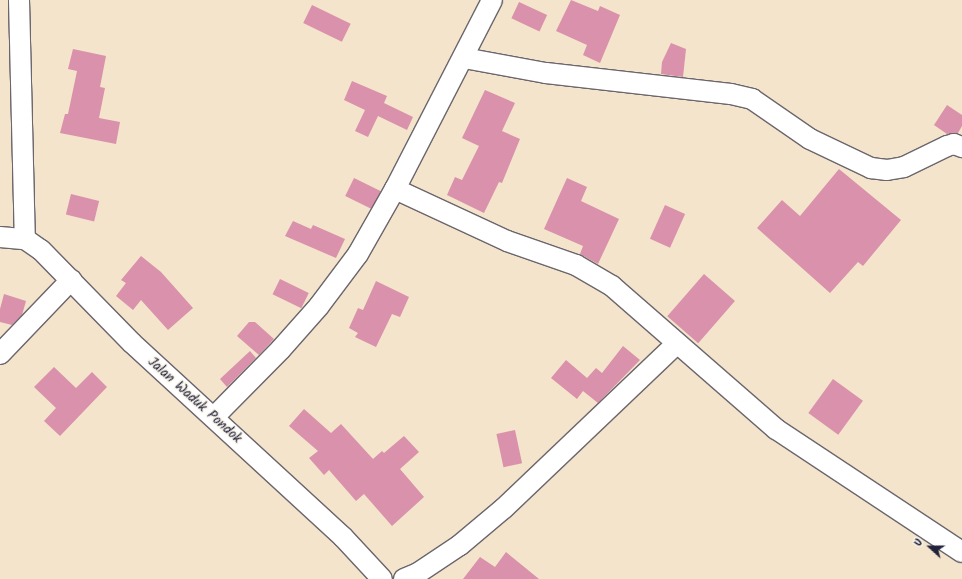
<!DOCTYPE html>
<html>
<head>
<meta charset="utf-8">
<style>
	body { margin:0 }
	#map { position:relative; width:962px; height:579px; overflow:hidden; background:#f3e4cb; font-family:Kalam,sans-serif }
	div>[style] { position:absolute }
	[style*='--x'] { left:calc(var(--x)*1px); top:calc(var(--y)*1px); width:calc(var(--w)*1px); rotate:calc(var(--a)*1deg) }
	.building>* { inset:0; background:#da91ab; transform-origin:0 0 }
	.roads { filter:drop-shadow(1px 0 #6b666d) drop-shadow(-1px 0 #6b666d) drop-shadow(0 1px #6b666d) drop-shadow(0 -1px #6b666d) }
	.minor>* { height:20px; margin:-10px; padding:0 10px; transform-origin:10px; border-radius:10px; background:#fff }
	span { translate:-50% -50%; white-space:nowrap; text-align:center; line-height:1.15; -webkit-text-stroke:3px #f7f3e8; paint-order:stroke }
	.street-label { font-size:14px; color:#22223b }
	.north { position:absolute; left:910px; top:527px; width:40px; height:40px; -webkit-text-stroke:3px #f7f3e8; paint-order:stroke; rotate:291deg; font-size:11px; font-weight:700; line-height:16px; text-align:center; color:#22223b }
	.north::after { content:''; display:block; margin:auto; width:14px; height:18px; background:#22223b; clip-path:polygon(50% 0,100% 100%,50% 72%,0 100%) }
</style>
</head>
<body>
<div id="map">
	<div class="building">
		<div style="clip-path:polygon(571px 0,598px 11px,600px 6px,620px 15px,600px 63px,583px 55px,587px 45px,556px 31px)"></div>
		<div style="left:519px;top:2px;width:31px;height:18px;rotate:25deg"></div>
		<div style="left:312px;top:5px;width:43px;height:20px;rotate:26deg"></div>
		<div style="clip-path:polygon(671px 43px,686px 49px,683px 77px,661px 74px,662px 62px)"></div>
		<div style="clip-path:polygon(73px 49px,106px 56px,100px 87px,105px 88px,99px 118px,120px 122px,116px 144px,60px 133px,65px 114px,68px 114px,77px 71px,68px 69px)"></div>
		<div style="clip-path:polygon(352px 81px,387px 96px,384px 103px,413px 117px,407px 130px,378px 116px,368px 137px,355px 131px,365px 110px,344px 100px)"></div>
		<div style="clip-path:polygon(485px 90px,515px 103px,502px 131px,520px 139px,502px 183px,499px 182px,484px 213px,447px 195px,455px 177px,462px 180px,479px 146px,462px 138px)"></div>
		<div style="clip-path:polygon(947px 105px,962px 115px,962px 126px,958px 133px,947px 134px,934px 125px)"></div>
		<div style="clip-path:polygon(839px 169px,901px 220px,863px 266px,858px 262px,830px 293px,757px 228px,782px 200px,800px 216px)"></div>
		<div style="left:354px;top:178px;width:30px;height:20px;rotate:26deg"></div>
		<div style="clip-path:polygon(567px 178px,587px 187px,581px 201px,619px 219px,598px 264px,580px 254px,583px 246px,544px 229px)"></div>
		<div style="left:71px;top:194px;width:29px;height:21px;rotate:14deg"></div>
		<div style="left:665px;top:205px;width:22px;height:37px;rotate:24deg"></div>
		<div style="clip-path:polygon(293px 221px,311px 229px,313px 225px,345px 239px,336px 258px,285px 236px)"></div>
		<div style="clip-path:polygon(141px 256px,161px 272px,193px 308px,168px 330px,141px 300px,133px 310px,116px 296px,126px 283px,121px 280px)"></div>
		<div style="left:704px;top:274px;width:41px;height:56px;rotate:41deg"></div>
		<div style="left:280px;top:279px;width:32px;height:17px;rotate:26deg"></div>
		<div style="clip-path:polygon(376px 281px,409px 297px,400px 317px,392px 314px,376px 347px,355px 337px,358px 333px,349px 328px,358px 308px,363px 310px)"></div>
		<div style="clip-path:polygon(4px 294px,26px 301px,22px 315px,12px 325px,0 322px,0 309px)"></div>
		<div style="clip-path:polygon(249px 322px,255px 322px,274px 339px,259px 355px,237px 336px)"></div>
		<div style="clip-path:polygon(623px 346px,640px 360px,598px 403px,583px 391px,577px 399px,551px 378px,566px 360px,587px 378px,596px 368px,602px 373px)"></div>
		<div style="clip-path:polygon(250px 351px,256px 358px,227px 387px,220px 379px)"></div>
		<div style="clip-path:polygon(54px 367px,76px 388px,92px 372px,107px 387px,60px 436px,44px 421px,56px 408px,34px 387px)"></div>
		<div style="left:833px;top:379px;width:37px;height:42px;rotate:36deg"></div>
		<div style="clip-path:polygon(304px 409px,331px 433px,341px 424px,373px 459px,382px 451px,384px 453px,404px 436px,419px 452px,400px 469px,424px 497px,392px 526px,364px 494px,356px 501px,329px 470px,324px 475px,309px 458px,318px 451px,289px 426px)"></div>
		<div style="left:515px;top:430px;width:34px;height:19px;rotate:78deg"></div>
		<div style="clip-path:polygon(506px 552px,539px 579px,463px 579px,480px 557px,495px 567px)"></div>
	</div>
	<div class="roads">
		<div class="minor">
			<div style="--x:19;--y:0;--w:239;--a:88.6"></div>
			<div style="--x:464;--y:58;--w:83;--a:10.4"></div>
			<div style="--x:546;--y:73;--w:186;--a:6.5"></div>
			<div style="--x:731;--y:94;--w:22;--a:13"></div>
			<div style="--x:752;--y:99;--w:70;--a:34.6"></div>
			<div style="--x:810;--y:139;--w:68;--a:25.4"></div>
			<div style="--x:871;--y:168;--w:16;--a:7"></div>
			<div style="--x:887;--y:170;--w:17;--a:-10"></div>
			<div style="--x:904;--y:167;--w:48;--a:-26"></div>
			<div style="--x:947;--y:146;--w:7;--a:-16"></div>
			<div style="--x:954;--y:144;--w:9;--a:21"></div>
			<div style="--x:395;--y:189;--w:123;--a:24.9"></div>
			<div style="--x:507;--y:241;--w:73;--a:19.2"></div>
			<div style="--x:576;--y:265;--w:42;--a:30.3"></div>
			<div style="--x:612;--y:286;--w:218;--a:41.1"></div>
			<div style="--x:776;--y:429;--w:223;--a:33.5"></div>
			<div style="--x:0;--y:237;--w:25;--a:5"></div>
			<div style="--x:25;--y:239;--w:19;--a:35"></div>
			<div style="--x:41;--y:250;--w:130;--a:45.6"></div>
			<div style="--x:132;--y:343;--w:287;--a:42.6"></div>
			<div style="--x:343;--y:537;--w:57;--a:47.1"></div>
			<div style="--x:0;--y:354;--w:103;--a:-46.2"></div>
			<div style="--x:214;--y:417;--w:95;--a:-45.4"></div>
			<div style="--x:281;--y:349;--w:57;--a:-48.5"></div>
			<div style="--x:319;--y:306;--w:65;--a:-53.1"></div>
			<div style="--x:358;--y:254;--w:75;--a:-60.4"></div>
			<div style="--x:395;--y:189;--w:212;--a:-62.8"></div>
			<div style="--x:404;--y:579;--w:15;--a:-23"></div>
			<div style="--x:418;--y:573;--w:50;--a:-33.7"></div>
			<div style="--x:460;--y:545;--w:57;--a:-40.1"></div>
			<div style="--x:504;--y:508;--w:238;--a:-43.6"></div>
		</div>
	</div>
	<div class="street-label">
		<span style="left:195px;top:400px;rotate:42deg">Jalan Waduk Pondok</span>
	</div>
	<div class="north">U</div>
</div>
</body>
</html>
